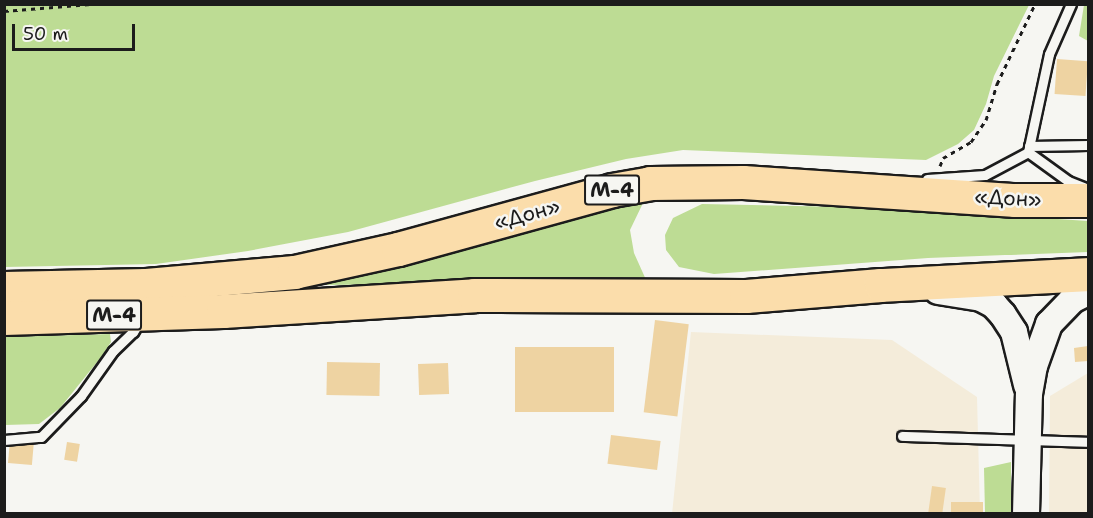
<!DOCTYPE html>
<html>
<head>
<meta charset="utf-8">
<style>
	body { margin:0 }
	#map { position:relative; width:1093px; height:518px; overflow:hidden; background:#f6f6f2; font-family:"Shantell Sans",sans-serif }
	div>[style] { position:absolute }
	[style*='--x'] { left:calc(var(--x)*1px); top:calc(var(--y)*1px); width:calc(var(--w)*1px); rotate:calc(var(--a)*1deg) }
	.built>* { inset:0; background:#f4ecda }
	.green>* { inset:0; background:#bddc94 }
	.building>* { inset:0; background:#eed3a2; transform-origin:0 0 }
	.path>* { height:3px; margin-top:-1.5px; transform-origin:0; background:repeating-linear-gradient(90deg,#1c1c1c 0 4.5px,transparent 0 9px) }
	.roads { filter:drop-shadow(2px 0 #1c1c1c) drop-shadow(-2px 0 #1c1c1c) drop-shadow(0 2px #1c1c1c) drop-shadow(0 -2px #1c1c1c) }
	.lane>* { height:9px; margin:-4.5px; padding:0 4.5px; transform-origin:4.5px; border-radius:4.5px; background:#f6f6f2 }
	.secondary>* { height:26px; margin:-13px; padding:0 13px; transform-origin:13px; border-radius:13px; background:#f6f6f2 }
	.highway>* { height:33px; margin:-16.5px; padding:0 16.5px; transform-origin:16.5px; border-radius:16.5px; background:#fbddab }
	span { translate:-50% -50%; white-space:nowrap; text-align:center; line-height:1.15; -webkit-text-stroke:5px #f6f6f2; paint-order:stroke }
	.shield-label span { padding:2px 4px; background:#f6f6f2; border:2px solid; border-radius:4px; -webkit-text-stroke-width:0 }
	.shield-label { font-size:20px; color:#1c1c1c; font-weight:700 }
	.street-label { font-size:21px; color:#1c1c1c }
	.frame { position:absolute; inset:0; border:6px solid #1c1c1c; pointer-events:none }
	.scale { position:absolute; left:12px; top:24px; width:123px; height:27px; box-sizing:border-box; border:3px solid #1c1c1c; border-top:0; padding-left:8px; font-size:18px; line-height:21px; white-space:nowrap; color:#1c1c1c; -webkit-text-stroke:4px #f6f6f2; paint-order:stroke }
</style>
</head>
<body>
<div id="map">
	<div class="built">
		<div style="clip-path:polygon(691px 332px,892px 340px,977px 397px,980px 513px,672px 514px)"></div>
		<div style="clip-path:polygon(1088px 373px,1088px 513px,1049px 514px,1050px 396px)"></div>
	</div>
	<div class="green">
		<div style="clip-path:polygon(4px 5px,5px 4px,1029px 5px,994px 76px,986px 104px,974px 130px,958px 144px,926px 160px,683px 150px,626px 159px,535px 181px,348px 232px,248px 251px,156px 264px,5px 267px)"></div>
		<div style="clip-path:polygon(1084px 5px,1088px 5px,1088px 41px,1079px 36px)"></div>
		<div style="clip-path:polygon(643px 203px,630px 230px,634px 253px,647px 282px,320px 285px,388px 269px,498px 235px,602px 209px)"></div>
		<div style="clip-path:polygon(702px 204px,887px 208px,1088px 221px,1088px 252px,928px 258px,714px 274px,679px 267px,666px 250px,665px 235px,673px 218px)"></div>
		<div style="clip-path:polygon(110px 334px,111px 342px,102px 356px,60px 408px,39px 424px,5px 425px,5px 337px)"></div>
		<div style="clip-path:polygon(1011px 462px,1011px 513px,985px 513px,984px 468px)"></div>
	</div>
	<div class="building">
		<div style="left:1057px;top:59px;width:31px;height:35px;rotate:4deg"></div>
		<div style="left:655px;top:320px;width:34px;height:93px;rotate:7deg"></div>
		<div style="clip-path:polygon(1088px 346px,1088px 361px,1075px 362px,1074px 348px)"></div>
		<div style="left:515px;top:347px;width:99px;height:65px"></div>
		<div style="left:327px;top:362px;width:53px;height:33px;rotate:1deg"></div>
		<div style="left:448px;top:363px;width:31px;height:30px;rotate:88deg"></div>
		<div style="left:611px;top:435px;width:50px;height:29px;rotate:7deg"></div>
		<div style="left:10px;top:440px;width:24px;height:23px;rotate:5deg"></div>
		<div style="left:67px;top:442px;width:13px;height:18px;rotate:9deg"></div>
		<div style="left:932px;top:486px;width:14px;height:28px;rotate:8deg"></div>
		<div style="left:951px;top:502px;width:32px;height:12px"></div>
	</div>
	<div class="path">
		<div style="--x:4;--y:11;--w:87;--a:-4.6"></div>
		<div style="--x:940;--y:166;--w:9;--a:-69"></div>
		<div style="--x:943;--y:158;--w:32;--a:-30"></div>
		<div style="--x:971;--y:142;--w:27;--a:-56"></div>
		<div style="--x:986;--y:120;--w:38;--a:-73"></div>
		<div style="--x:997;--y:84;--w:89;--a:-64.6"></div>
	</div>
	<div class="roads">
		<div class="lane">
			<div style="--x:1029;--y:146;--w:59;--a:-1"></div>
			<div style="--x:1028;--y:152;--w:49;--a:35.9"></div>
			<div style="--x:1068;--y:181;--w:17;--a:21"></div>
			<div style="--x:927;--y:179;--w:58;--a:-3.9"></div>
			<div style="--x:985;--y:175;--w:49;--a:-28.1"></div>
			<div style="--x:1028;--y:152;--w:100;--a:-77.9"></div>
			<div style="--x:1049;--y:54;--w:55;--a:-66.3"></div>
			<div style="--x:902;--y:436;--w:186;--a:1.8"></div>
			<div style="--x:4;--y:440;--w:37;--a:-5"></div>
			<div style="--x:41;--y:437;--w:57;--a:-45.7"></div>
			<div style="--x:81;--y:396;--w:55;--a:-54.6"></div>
			<div style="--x:113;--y:351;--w:28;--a:-44"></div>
			<div style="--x:133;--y:332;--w:13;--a:-58"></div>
		</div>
		<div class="secondary">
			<div style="--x:938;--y:291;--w:44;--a:9.2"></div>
			<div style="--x:981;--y:298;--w:15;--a:28"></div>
			<div style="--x:994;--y:305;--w:13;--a:48"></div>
			<div style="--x:1003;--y:315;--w:20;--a:57"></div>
			<div style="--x:1014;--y:332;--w:55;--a:76.2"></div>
			<div style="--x:1026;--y:514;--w:120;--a:-88.6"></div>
			<div style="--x:1029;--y:394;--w:28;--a:-80"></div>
			<div style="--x:1034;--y:366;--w:45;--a:-70.3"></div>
			<div style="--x:1049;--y:324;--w:33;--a:-46"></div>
			<div style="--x:1072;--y:300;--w:18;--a:-27"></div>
		</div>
		<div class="highway">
			<div style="--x:4;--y:288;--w:142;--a:-1.2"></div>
			<div style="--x:146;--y:285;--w:149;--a:-5"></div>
			<div style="--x:294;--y:272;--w:107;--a:-12.5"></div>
			<div style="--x:398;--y:249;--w:222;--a:-15.4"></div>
			<div style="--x:612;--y:190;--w:39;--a:-10"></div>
			<div style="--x:650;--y:183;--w:93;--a:-0.6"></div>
			<div style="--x:743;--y:182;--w:273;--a:3.8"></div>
			<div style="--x:1015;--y:200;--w:73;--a:0"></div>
			<div style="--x:4;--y:318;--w:219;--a:-1.8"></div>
			<div style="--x:223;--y:311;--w:252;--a:-3.6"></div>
			<div style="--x:474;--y:295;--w:272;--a:0.2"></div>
			<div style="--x:746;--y:296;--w:135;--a:-4.7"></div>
			<div style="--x:881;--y:285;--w:207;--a:-3"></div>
		</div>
	</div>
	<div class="shield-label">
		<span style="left:612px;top:190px">М-4</span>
		<span style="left:114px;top:315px">М-4</span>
	</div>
	<div class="street-label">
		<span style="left:1008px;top:198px;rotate:3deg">«Дон»</span>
		<span style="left:527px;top:214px;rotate:-15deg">«Дон»</span>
	</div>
	<div class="frame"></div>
	<div class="scale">50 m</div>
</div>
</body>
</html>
